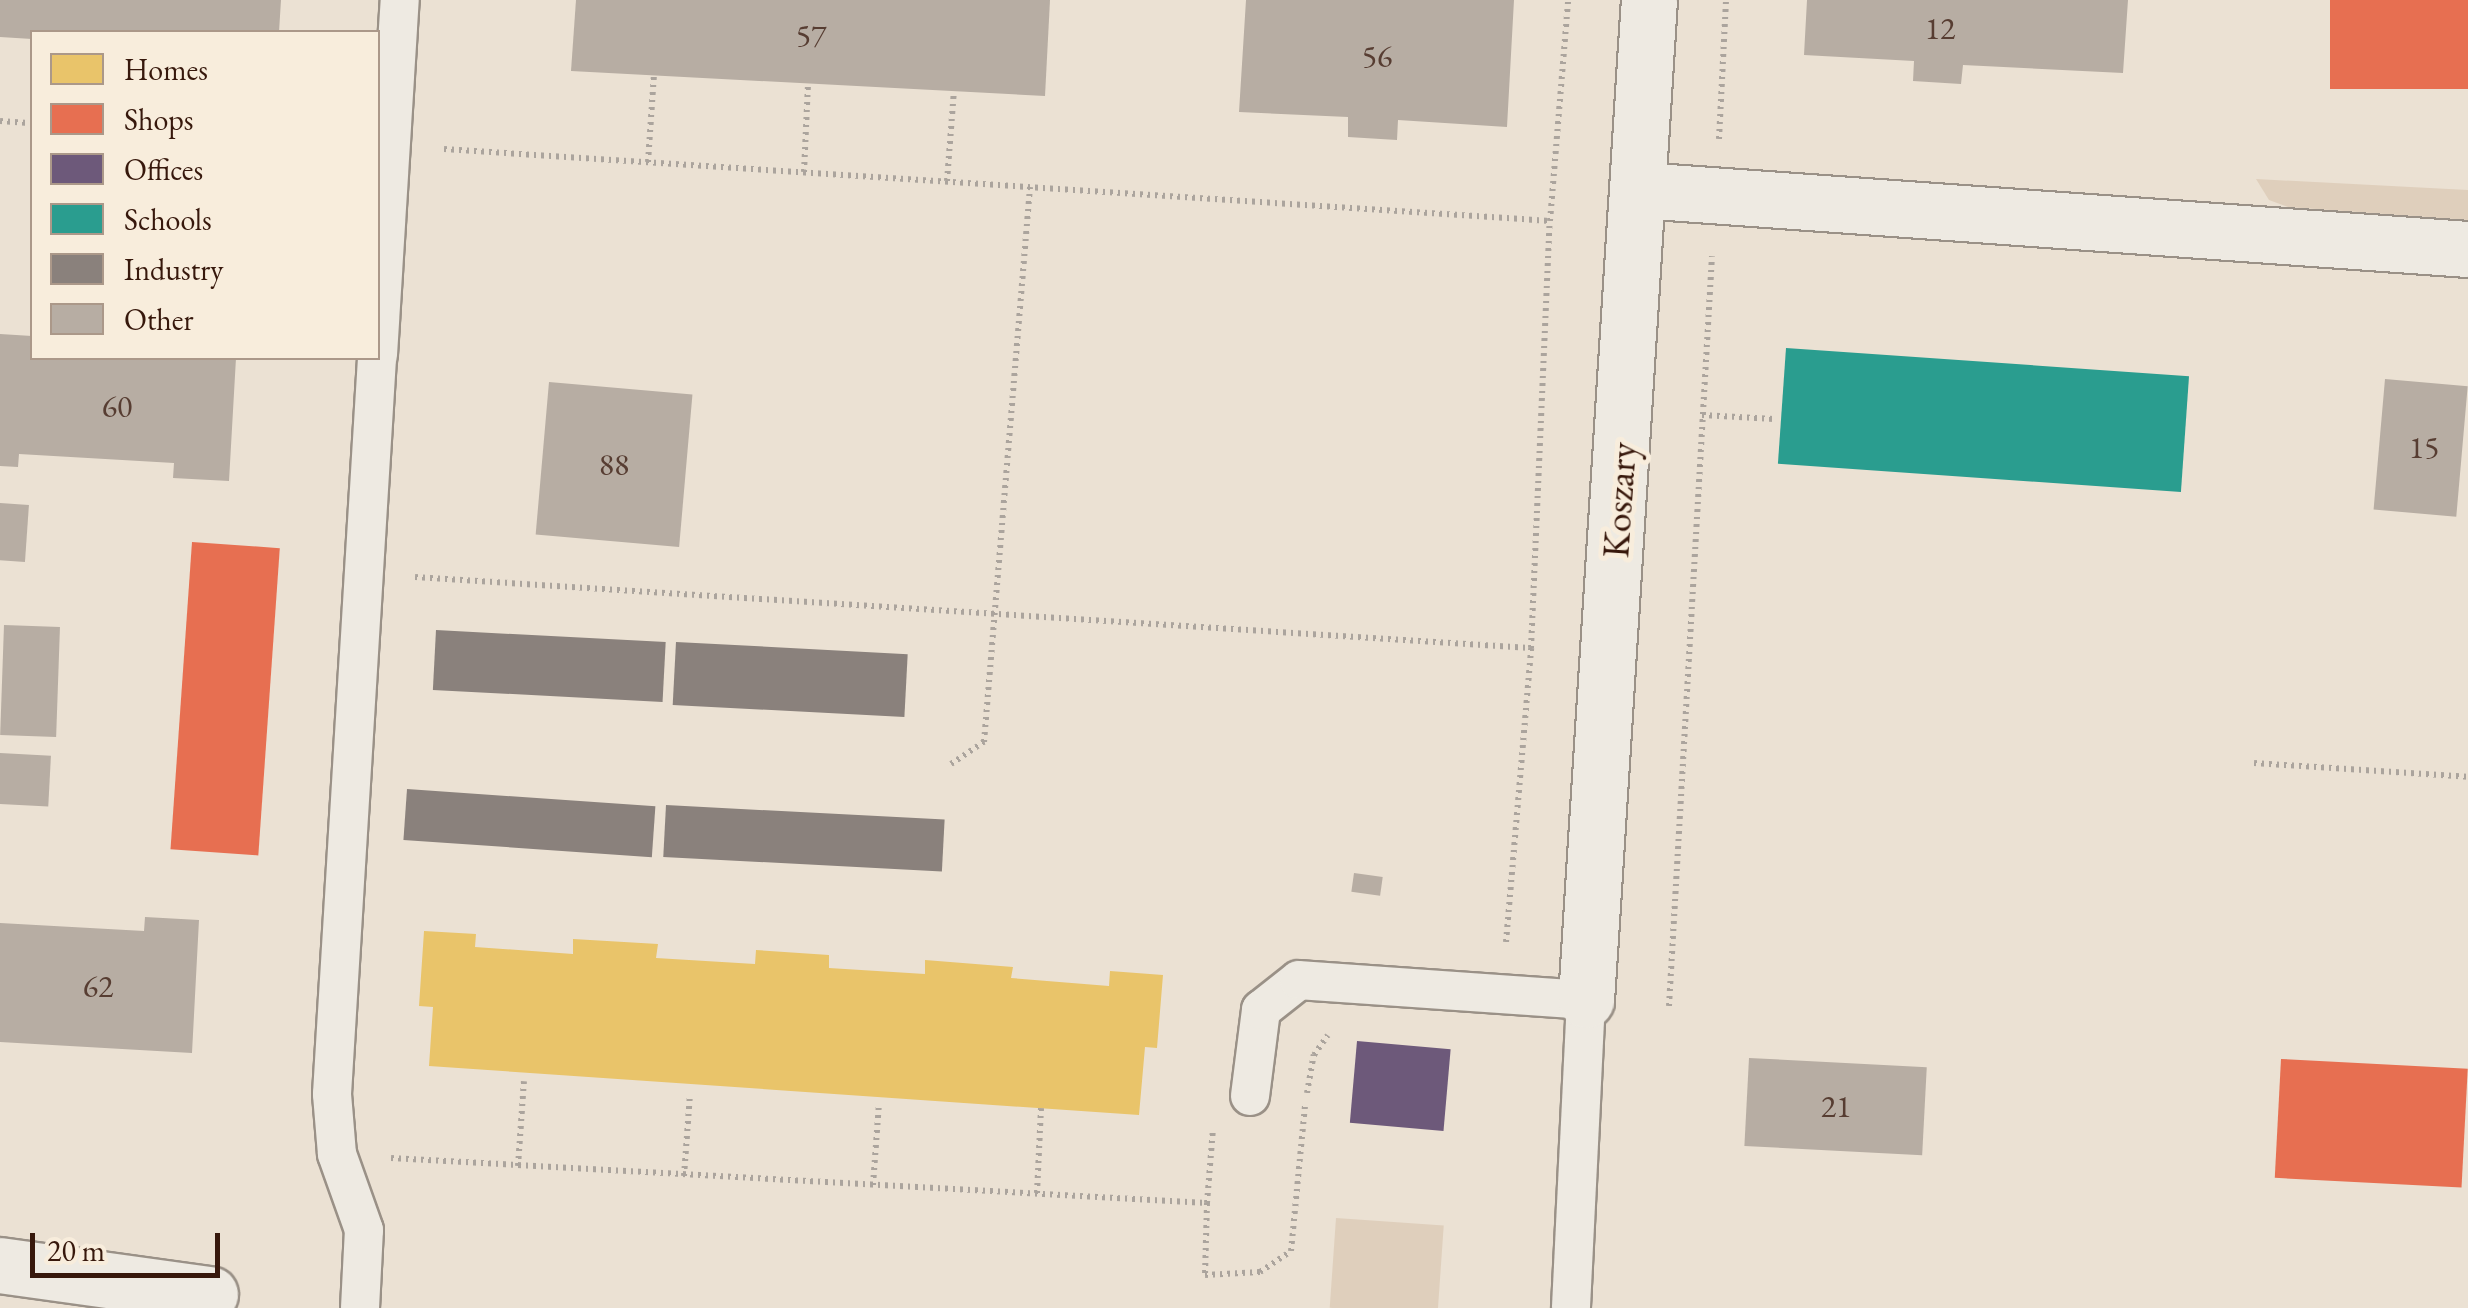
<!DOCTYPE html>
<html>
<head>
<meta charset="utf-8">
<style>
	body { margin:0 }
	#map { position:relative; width:2468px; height:1308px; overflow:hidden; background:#ebe1d3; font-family:"EB Garamond",serif }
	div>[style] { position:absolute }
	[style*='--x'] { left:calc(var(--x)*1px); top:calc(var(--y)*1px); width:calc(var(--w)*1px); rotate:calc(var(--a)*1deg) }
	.green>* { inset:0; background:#dfcfbc; transform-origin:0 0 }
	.homes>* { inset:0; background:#e9c46a }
	.shops>* { inset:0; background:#e76f51; transform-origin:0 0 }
	.offices>* { inset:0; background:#6d597a; transform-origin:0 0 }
	.schools>* { inset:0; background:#2a9d8f; transform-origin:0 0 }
	.industry>* { inset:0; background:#8a817c; transform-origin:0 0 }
	.building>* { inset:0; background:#b7ada3; transform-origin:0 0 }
	.path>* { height:6px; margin-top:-3px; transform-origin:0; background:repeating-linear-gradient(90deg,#aba49d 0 2.5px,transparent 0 7.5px) }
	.roads { filter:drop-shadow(2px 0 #9a9187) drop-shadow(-2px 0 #9a9187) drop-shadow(0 2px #9a9187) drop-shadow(0 -2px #9a9187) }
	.service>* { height:38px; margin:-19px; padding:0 19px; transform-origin:19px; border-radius:19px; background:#eeeae2 }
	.minor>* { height:55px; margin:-27.5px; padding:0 27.5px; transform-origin:27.5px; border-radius:27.5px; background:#eeeae2 }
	span { translate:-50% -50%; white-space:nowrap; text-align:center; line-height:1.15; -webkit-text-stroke:10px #f8eddc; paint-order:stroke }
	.number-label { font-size:32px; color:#573d32 }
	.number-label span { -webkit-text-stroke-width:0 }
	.street-label { font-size:38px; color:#37180c }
	.legend { position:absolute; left:30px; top:30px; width:350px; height:330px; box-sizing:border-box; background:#f8eddc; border:2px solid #ab9889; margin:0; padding:12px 18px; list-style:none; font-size:30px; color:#37180c }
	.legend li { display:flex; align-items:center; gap:20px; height:50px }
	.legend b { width:50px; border:2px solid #ab9889 }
	.scale { position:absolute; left:30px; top:1233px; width:190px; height:45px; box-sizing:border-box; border:5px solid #37180c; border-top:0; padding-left:12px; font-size:30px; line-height:35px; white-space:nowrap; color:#37180c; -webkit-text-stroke:8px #f8eddc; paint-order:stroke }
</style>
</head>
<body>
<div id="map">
	<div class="green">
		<div style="clip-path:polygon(2256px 179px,2468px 190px,2468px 220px,2288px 207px,2269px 200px)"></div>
		<div style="left:1336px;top:1218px;width:108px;height:90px;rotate:4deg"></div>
	</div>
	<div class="homes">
		<div style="clip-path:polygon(424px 931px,476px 934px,475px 947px,573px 954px,573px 939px,658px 944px,656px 958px,755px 964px,756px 950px,829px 955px,829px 968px,925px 974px,925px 960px,1013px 967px,1011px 978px,1109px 986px,1110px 971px,1163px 975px,1157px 1048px,1145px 1047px,1139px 1115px,429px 1066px,433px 1007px,419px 1006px)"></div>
	</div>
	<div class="shops">
		<div style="left:2330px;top:0;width:138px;height:89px"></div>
		<div style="left:192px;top:542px;width:88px;height:308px;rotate:4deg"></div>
		<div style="left:2281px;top:1059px;width:187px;height:119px;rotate:3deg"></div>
	</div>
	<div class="offices">
		<div style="left:1357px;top:1041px;width:94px;height:82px;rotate:5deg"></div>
	</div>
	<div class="schools">
		<div style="left:1786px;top:348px;width:404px;height:116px;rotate:4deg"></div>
	</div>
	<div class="industry">
		<div style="left:436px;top:630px;width:230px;height:60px;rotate:3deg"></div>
		<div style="left:676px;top:642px;width:232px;height:63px;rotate:3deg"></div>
		<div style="left:407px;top:789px;width:249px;height:51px;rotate:4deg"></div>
		<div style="left:666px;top:805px;width:279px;height:52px;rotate:3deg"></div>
	</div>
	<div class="building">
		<div style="clip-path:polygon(0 0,281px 0,279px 32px,32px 32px,32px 39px,0 37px)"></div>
		<div style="clip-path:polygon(576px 0,1050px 0,1045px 96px,571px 71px)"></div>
		<div style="clip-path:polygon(1246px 0,1514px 0,1507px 127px,1398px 120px,1397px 140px,1348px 137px,1348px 117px,1239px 112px)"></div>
		<div style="clip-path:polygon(1807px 0,2128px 0,2123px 73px,1963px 65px,1961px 84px,1913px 81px,1914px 61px,1804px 55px)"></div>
		<div style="clip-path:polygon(0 334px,32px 336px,32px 358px,236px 358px,229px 481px,173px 478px,174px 463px,19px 454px,18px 467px,0 466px)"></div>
		<div style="left:2385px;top:379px;width:83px;height:131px;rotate:5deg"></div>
		<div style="left:549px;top:382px;width:144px;height:153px;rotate:5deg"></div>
		<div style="left:0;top:503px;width:29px;height:57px;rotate:4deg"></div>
		<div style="left:4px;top:625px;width:56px;height:110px;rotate:2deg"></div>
		<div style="left:0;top:753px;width:51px;height:51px;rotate:3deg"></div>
		<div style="left:1354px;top:873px;width:29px;height:19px;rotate:8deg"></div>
		<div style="clip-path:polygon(145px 917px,199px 920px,192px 1053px,0 1042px,0 923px,144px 931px)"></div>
		<div style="left:1749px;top:1058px;width:178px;height:88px;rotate:3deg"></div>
	</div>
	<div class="path">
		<div style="--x:0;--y:121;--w:32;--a:4"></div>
		<div style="--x:1719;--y:139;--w:139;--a:-87.1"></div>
		<div style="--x:444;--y:149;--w:1108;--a:3.72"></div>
		<div style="--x:648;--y:162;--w:87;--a:-86.1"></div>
		<div style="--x:804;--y:172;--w:88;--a:-87.4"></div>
		<div style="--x:947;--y:181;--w:90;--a:-85.6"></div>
		<div style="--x:1702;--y:415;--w:72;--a:3.2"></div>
		<div style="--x:415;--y:577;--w:1118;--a:3.64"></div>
		<div style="--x:2254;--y:763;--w:214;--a:3.7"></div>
		<div style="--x:951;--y:764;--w:40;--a:-34"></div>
		<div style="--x:984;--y:742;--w:557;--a:-85.26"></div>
		<div style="--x:1506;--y:942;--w:295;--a:-85.1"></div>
		<div style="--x:1531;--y:648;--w:427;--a:-87.5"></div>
		<div style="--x:1550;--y:221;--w:222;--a:-85.3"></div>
		<div style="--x:1669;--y:1006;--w:751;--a:-86.72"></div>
		<div style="--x:1307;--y:1093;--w:39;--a:-80"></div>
		<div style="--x:1314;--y:1055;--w:24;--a:-55"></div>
		<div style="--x:391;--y:1158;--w:817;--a:3.16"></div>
		<div style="--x:1207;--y:1203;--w:74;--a:-85.4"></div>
		<div style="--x:518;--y:1166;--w:85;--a:-86"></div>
		<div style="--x:684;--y:1176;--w:82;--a:-85.8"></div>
		<div style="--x:873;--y:1185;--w:82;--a:-85.8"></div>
		<div style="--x:1037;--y:1193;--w:85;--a:-87.3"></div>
		<div style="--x:1207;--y:1203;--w:72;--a:91.6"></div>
		<div style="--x:1205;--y:1275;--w:55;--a:-3.1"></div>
		<div style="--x:1260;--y:1272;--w:37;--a:-34"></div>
		<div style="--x:1291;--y:1251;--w:147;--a:-84.5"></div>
	</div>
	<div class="roads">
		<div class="service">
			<div style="--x:378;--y:355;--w:356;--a:-86.5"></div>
			<div style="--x:1250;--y:1096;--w:87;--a:-82.7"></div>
			<div style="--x:1261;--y:1010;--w:48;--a:-38.3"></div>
			<div style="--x:1299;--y:980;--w:288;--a:4"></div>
			<div style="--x:1586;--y:1000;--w:308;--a:92.8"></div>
			<div style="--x:360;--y:1308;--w:78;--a:-87.1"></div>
			<div style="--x:364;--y:1230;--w:81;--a:-109.6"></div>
			<div style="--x:337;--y:1154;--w:60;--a:-94.8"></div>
			<div style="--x:332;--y:1094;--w:737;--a:-86.5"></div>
		</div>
		<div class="minor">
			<div style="--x:1640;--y:190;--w:830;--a:4.08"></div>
			<div style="--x:1586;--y:1000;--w:1002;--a:-86.4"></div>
			<div style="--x:0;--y:1265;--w:212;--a:7.9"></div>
		</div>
	</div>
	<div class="number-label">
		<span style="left:1940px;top:28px">12</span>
		<span style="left:811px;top:35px">57</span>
		<span style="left:1377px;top:56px">56</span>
		<span style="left:117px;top:406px">60</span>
		<span style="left:2424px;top:447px">15</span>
		<span style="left:614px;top:464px">88</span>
		<span style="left:98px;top:986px">62</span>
		<span style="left:1836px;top:1106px">21</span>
	</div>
	<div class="street-label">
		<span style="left:1619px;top:500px;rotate:-86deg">Koszary</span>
	</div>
	<ul class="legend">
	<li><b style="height:28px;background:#e9c46a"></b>Homes</li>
	<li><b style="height:28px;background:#e76f51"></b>Shops</li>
	<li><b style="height:28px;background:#6d597a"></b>Offices</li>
	<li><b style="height:28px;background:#2a9d8f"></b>Schools</li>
	<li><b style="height:28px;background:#8a817c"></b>Industry</li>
	<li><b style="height:28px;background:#b7ada3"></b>Other</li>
	</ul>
	<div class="scale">20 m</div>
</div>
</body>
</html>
